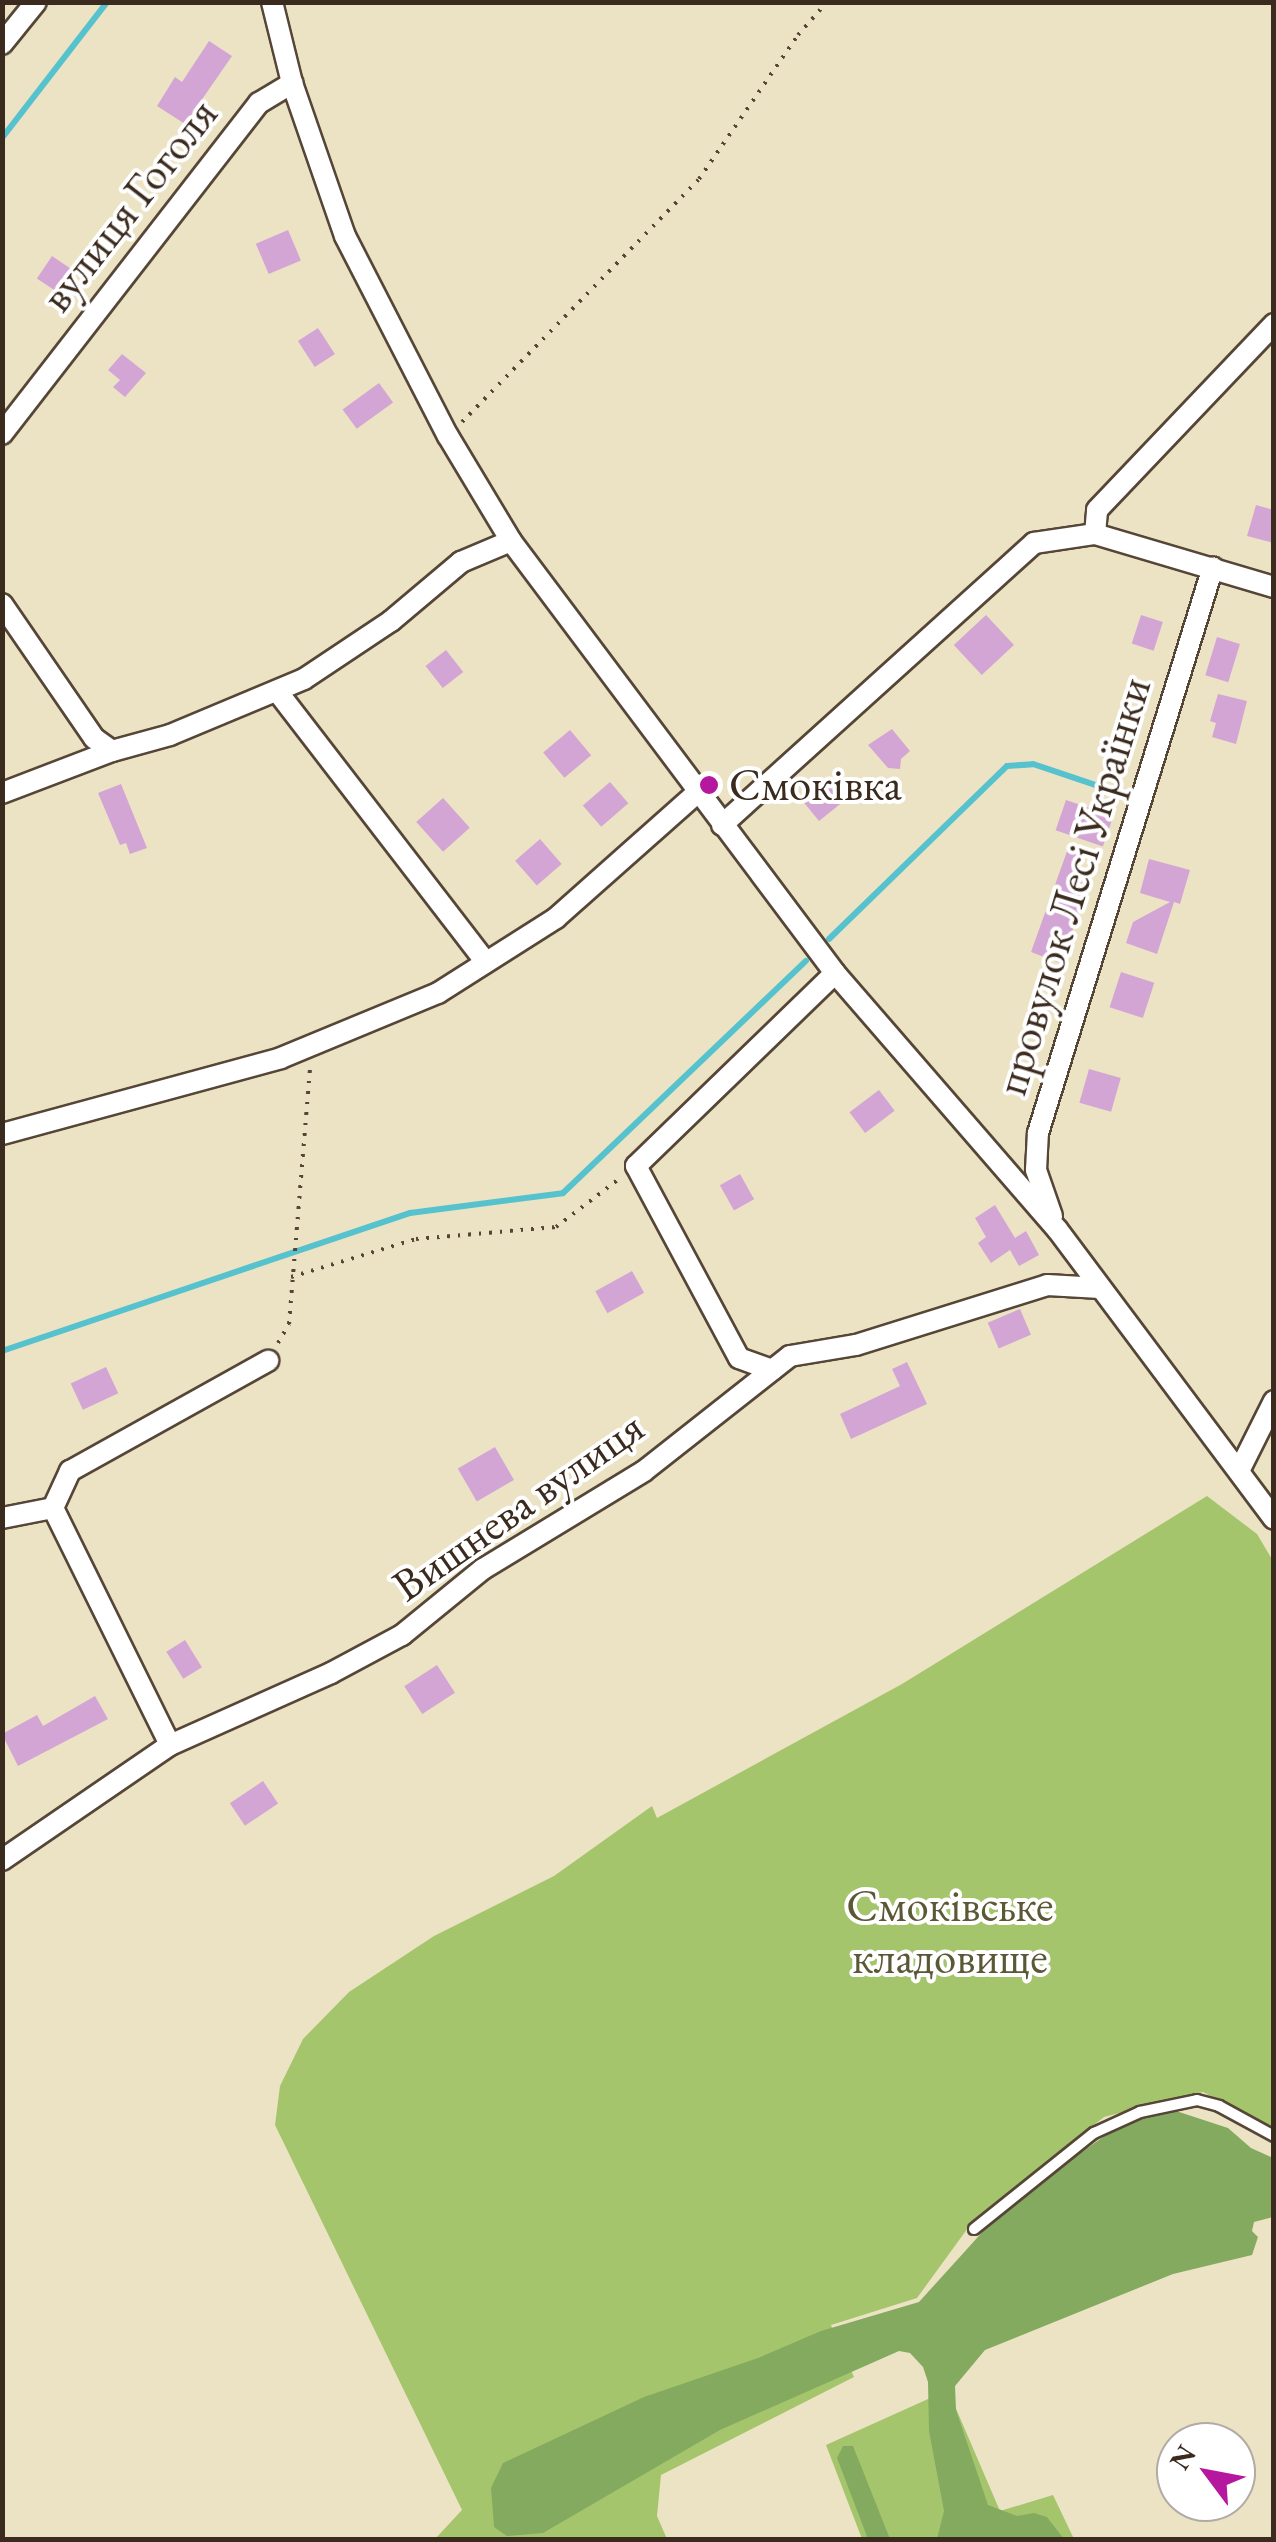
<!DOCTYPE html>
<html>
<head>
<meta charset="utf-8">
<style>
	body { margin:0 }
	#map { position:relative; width:1276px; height:2542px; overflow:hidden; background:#ece3c4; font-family:"EB Garamond",serif }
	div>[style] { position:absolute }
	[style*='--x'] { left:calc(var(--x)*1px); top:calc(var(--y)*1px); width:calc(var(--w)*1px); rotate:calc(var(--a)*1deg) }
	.green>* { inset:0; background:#a5c56d }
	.forest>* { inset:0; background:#84aa60 }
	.stream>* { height:6px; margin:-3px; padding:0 3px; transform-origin:3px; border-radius:3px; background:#56c2ce }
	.building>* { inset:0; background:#d3a5d5; transform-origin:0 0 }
	.path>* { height:4px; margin-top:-2px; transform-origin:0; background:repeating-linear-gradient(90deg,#564637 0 2.5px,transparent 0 10.5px) }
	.roads { filter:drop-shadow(2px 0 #564637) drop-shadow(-2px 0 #564637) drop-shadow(0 2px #564637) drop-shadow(0 -2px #564637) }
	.service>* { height:10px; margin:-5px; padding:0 5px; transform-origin:5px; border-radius:5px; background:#fff }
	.minor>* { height:20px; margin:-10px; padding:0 10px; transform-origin:10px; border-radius:10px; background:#fff }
	.dots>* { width:28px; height:28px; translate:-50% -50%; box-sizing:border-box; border:5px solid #fff; border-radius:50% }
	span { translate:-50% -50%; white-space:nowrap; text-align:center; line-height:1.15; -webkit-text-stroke:8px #fff; paint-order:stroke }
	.street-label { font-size:45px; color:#3b2a1e }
	.poi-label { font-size:45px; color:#3b2a1e }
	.left { translate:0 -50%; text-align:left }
	.park-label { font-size:45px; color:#5b5836 }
	.frame { position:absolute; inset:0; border:5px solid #3b2a1e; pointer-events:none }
	.north { position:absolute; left:1156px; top:2422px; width:100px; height:100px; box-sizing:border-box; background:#fff; border:2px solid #b1aaa5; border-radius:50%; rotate:302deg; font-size:28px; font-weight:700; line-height:40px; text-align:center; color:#3b2a1e }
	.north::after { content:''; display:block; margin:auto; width:35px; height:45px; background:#b5179e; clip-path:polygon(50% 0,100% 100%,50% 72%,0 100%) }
</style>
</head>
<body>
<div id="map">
	<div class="green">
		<div style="clip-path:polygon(1207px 1496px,1257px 1534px,1273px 1561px,1273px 2130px,1203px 2092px,1104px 2117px,973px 2221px,917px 2298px,831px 2325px,854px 2377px,661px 2475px,657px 2516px,667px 2539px,435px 2539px,462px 2510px,275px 2125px,280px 2086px,303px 2039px,349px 1992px,434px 1936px,554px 1876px,652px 1806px,657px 1818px,902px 1684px)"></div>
		<div style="clip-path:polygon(948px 2390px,1000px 2511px,1053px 2495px,1074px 2539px,862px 2539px,826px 2445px)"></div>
	</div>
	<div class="forest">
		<div style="clip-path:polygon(1170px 2109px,1228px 2128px,1251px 2148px,1273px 2158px,1273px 2217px,1254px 2222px,1252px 2231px,1258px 2237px,1252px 2255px,1173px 2274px,985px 2350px,955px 2386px,956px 2410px,988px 2505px,1017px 2516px,1034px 2513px,1047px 2517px,1064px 2539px,937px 2539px,944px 2511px,929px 2431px,928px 2382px,923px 2367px,910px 2353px,899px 2351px,720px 2430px,543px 2533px,507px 2536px,494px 2527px,491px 2488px,503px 2463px,644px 2397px,758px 2358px,821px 2331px,919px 2302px,1006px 2206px,1103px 2137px,1142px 2115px)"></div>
		<div style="clip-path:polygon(843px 2446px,853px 2446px,890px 2539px,868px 2539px,837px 2458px)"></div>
	</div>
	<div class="stream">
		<div style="--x:2;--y:138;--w:172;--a:-52.3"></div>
		<div style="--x:829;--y:939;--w:248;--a:-44.2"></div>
		<div style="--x:1007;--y:766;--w:26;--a:-4"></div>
		<div style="--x:1033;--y:764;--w:100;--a:18.6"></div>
		<div style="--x:2;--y:1351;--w:431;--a:-18.7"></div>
		<div style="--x:410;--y:1213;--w:154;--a:-7.4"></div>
		<div style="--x:563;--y:1193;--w:336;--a:-43.7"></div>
	</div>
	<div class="building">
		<div style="clip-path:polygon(209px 41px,232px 56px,185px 124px,157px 106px,175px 77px,182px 82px)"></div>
		<div style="left:288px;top:230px;width:33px;height:35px;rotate:67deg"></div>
		<div style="left:52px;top:256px;width:29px;height:27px;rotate:34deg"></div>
		<div style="left:318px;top:328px;width:31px;height:24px;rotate:57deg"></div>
		<div style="clip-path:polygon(122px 354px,146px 373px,125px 397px,113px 387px,120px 380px,108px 370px)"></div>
		<div style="left:379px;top:383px;width:24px;height:45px;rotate:54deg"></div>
		<div style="clip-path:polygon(1256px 505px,1274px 510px,1274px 543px,1247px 536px)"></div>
		<div style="left:986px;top:615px;width:41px;height:44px;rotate:47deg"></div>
		<div style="left:1141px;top:615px;width:23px;height:30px;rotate:18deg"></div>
		<div style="left:1217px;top:637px;width:24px;height:40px;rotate:17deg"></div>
		<div style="left:446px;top:650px;width:28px;height:26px;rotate:52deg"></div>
		<div style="clip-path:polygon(1218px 694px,1247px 701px,1236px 744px,1212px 737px,1216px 723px,1210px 721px)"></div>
		<div style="clip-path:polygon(892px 729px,910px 751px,901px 759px,900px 769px,888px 768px,868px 745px)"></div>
		<div style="left:570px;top:730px;width:33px;height:35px;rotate:50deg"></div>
		<div style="left:610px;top:782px;width:28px;height:36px;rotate:49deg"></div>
		<div style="left:826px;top:782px;width:26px;height:30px;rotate:51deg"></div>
		<div style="clip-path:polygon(121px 784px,147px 848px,130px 854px,126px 843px,120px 845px,98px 793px)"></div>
		<div style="left:443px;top:798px;width:40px;height:36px;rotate:48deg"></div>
		<div style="left:1066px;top:800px;width:50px;height:32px;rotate:19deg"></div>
		<div style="left:540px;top:839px;width:33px;height:33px;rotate:49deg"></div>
		<div style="clip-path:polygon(1070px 843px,1083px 847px,1073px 879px,1090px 885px,1060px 963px,1031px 952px)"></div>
		<div style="clip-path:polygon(1149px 859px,1190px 870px,1180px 904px,1174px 902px,1157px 954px,1126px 943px,1133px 922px,1170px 902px,1140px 893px)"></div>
		<div style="left:1121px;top:972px;width:35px;height:37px;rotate:18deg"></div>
		<div style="left:1089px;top:1069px;width:33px;height:35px;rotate:16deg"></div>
		<div style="left:879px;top:1090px;width:26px;height:37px;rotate:53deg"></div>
		<div style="left:740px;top:1174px;width:29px;height:23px;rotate:61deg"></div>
		<div style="clip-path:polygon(995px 1205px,1015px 1238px,1026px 1231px,1039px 1255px,1019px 1266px,1010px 1250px,991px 1263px,978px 1243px,986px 1237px,975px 1218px)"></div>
		<div style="left:632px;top:1271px;width:25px;height:42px;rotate:61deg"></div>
		<div style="left:1020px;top:1309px;width:28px;height:35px;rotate:67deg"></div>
		<div style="clip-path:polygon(907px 1362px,927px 1404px,851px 1439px,840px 1414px,900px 1386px,892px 1369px)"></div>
		<div style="left:106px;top:1367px;width:29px;height:39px;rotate:65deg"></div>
		<div style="left:495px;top:1447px;width:38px;height:43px;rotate:60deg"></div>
		<div style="left:185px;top:1640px;width:32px;height:22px;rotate:58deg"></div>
		<div style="left:437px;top:1665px;width:33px;height:39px;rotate:57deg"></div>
		<div style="clip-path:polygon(95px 1696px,108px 1719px,18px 1766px,2px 1734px,37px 1715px,43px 1726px)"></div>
		<div style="left:263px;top:1781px;width:27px;height:40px;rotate:56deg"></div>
	</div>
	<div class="path">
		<div style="--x:462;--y:422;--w:339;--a:-45.7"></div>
		<div style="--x:699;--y:179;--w:175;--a:-55.5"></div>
		<div style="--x:798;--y:35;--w:44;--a:-48.7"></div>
		<div style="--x:291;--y:1277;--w:131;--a:-16.9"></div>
		<div style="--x:416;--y:1239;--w:141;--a:-4.9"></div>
		<div style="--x:556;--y:1227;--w:81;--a:-37.4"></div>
		<div style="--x:278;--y:1343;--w:22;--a:-60"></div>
		<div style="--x:289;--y:1324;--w:259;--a:-85.3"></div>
	</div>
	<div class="roads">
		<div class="service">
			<div style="--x:974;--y:2229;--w:154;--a:-38.7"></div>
			<div style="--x:1094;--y:2133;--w:51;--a:-24.5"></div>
			<div style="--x:1140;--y:2112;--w:58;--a:-11.9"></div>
			<div style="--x:1197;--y:2100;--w:23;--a:15"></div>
			<div style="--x:1219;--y:2106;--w:63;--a:28.6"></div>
		</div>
		<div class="minor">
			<div style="--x:272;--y:2;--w:83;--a:76.1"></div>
			<div style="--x:292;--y:83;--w:162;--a:70.9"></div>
			<div style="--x:345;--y:236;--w:225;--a:62.8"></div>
			<div style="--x:448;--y:436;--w:122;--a:59"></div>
			<div style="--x:511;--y:541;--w:540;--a:53.13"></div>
			<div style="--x:835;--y:973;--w:339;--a:49.1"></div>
			<div style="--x:1057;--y:1229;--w:362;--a:53.2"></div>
			<div style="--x:2;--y:44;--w:54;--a:-51"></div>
			<div style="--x:2;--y:434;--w:419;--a:-52.2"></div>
			<div style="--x:259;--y:103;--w:39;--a:-31"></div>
			<div style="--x:1095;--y:534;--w:24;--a:-85"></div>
			<div style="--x:1097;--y:510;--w:257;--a:-46.4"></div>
			<div style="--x:2;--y:604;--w:163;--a:55.5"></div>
			<div style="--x:94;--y:738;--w:22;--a:36"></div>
			<div style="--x:277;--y:691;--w:342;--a:52.4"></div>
			<div style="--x:2;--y:793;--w:118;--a:-20.9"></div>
			<div style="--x:112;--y:751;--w:60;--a:-15.4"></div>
			<div style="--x:170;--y:735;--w:145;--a:-22.7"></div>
			<div style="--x:304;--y:679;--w:105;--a:-33.7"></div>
			<div style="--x:391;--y:621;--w:92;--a:-40.1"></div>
			<div style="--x:461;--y:562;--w:54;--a:-22.8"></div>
			<div style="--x:722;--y:825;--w:421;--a:-42.1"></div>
			<div style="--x:1034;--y:543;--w:62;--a:-8.4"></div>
			<div style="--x:1095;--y:534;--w:187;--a:16.5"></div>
			<div style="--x:2;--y:1134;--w:289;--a:-15.2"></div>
			<div style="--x:281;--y:1058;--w:170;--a:-22.5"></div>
			<div style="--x:438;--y:993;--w:140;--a:-32.4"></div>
			<div style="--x:556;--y:918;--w:190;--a:-41.6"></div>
			<div style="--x:1052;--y:1216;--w:49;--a:-109.2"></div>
			<div style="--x:1036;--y:1170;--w:37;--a:-87"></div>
			<div style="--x:1038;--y:1133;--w:592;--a:-72.82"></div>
			<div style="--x:772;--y:1370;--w:35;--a:-160"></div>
			<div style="--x:739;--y:1358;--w:218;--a:-118.2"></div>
			<div style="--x:636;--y:1166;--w:277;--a:-44.1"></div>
			<div style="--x:1240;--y:1469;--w:76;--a:-63.4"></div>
			<div style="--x:53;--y:1508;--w:264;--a:63.7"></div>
			<div style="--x:2;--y:1518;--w:52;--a:-11.1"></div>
			<div style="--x:53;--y:1508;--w:41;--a:-65.3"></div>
			<div style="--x:70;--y:1471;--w:227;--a:-29.1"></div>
			<div style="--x:2;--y:1860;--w:204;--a:-34.4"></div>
			<div style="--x:170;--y:1745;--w:176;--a:-24.1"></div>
			<div style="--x:331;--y:1673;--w:81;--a:-28.2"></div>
			<div style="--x:402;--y:1635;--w:104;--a:-39.2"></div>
			<div style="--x:483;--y:1569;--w:188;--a:-31.3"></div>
			<div style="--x:644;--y:1471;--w:186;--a:-38.2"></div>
			<div style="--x:790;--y:1356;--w:67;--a:-9.5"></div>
			<div style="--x:856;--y:1345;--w:200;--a:-17.4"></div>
			<div style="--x:1047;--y:1285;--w:53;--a:3.2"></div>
		</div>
	</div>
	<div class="dots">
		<div style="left:709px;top:785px;background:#b5179e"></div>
	</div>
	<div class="street-label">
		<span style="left:129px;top:205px;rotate:-52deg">вулиця Гоголя</span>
		<span style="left:1073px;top:886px;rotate:-73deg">провулок Лесі Українки</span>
		<span style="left:518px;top:1506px;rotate:-35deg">Вишнева вулиця</span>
	</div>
	<div class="poi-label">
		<span class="left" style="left:729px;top:785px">Смоківка</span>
	</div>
	<div class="park-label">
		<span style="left:950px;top:1932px">Смоківське<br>кладовище</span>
	</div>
	<div class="frame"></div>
	<div class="north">N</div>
</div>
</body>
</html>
